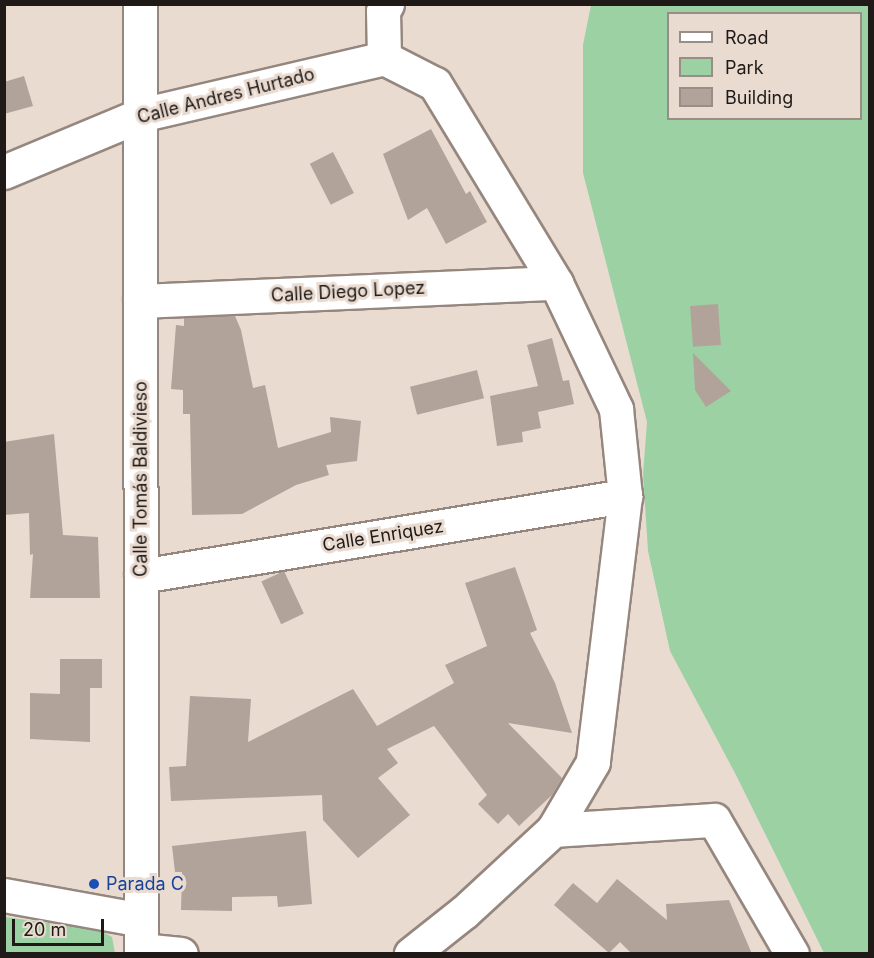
<!DOCTYPE html>
<html>
<head>
<meta charset="utf-8">
<style>
	body { margin:0 }
	#map { position:relative; width:874px; height:958px; overflow:hidden; background:#eadbd1; font-family:Inter,sans-serif }
	div>[style] { position:absolute }
	[style*='--x'] { left:calc(var(--x)*1px); top:calc(var(--y)*1px); width:calc(var(--w)*1px); rotate:calc(var(--a)*1deg) }
	.green>* { inset:0; background:#9cd2a3 }
	.building>* { inset:0; background:#b1a39a; transform-origin:0 0 }
	.roads { filter:drop-shadow(2px 0 #95877e) drop-shadow(-2px 0 #95877e) drop-shadow(0 2px #95877e) drop-shadow(0 -2px #95877e) }
	.minor>* { height:33px; margin:-16.5px; padding:0 16.5px; transform-origin:16.5px; border-radius:16.5px; background:#fff }
	.dots>* { width:16px; height:16px; translate:-50% -50%; box-sizing:border-box; border:3px solid #eadbd1; border-radius:50% }
	span { translate:-50% -50%; white-space:nowrap; text-align:center; line-height:1.15; -webkit-text-stroke:6px #eadbd1; paint-order:stroke }
	.street-label { font-size:18px; color:#1f1a17 }
	.transit-label { font-size:18px; color:#164399 }
	.left { translate:0 -50%; text-align:left }
	.frame { position:absolute; inset:0; border:6px solid #1f1a17; pointer-events:none }
	.legend { position:absolute; left:667px; top:12px; width:195px; height:108px; box-sizing:border-box; background:#eadbd1; border:2px solid #998e87; margin:0; padding:8px 10px; list-style:none; font-size:18px; color:#1f1a17 }
	.legend li { display:flex; align-items:center; gap:12px; height:30px }
	.legend b { width:30px; border:2px solid #998e87 }
	.scale { position:absolute; left:12px; top:919px; width:92px; height:27px; box-sizing:border-box; border:3px solid #1f1a17; border-top:0; padding-left:8px; font-size:18px; line-height:21px; white-space:nowrap; color:#1f1a17; -webkit-text-stroke:4px #eadbd1; paint-order:stroke }
</style>
</head>
<body>
<div id="map">
	<div class="green">
		<div style="clip-path:polygon(evenodd,591px 5px,869px 5px,869px 953px,824px 953px,736px 775px,670px 651px,648px 551px,643px 474px,647px 422px,583px 173px,583px 45px,591px 5px,668px 14px,860px 14px,860px 118px,668px 118px,668px 14px)"></div>
		<div style="clip-path:polygon(5px 917px,99px 930px,112px 937px,115px 953px,5px 953px)"></div>
	</div>
	<div class="building">
		<div style="clip-path:polygon(24px 76px,33px 106px,4px 114px,4px 82px)"></div>
		<div style="clip-path:polygon(431px 129px,466px 194px,470px 191px,487px 222px,446px 244px,427px 208px,408px 220px,383px 154px)"></div>
		<div style="left:333px;top:152px;width:46px;height:26px;rotate:63deg"></div>
		<div style="left:718px;top:304px;width:41px;height:28px;rotate:86deg"></div>
		<div style="clip-path:polygon(235px 316px,241px 330px,253px 388px,265px 385px,278px 448px,331px 432px,330px 417px,361px 421px,357px 461px,326px 465px,329px 475px,296px 485px,242px 514px,192px 515px,190px 414px,183px 414px,183px 390px,171px 389px,176px 325px,184px 326px,184px 318px)"></div>
		<div style="clip-path:polygon(552px 338px,563px 381px,569px 380px,574px 404px,538px 412px,541px 428px,522px 432px,523px 442px,497px 446px,490px 396px,538px 386px,527px 345px)"></div>
		<div style="clip-path:polygon(693px 353px,731px 391px,706px 407px,695px 390px)"></div>
		<div style="left:477px;top:370px;width:29px;height:69px;rotate:76deg"></div>
		<div style="clip-path:polygon(54px 434px,63px 535px,98px 537px,100px 598px,30px 598px,33px 554px,30px 555px,29px 513px,4px 515px,4px 442px)"></div>
		<div style="clip-path:polygon(515px 567px,537px 630px,530px 633px,555px 683px,572px 733px,508px 723px,562px 778px,552px 795px,519px 826px,508px 814px,498px 824px,478px 804px,487px 795px,434px 726px,387px 749px,398px 763px,378px 778px,410px 815px,358px 858px,323px 820px,322px 795px,171px 801px,169px 767px,186px 766px,190px 696px,251px 699px,248px 742px,353px 689px,377px 726px,454px 683px,445px 665px,487px 646px,465px 583px)"></div>
		<div style="left:284px;top:571px;width:47px;height:25px;rotate:65deg"></div>
		<div style="clip-path:polygon(60px 659px,102px 659px,102px 688px,90px 688px,90px 742px,30px 739px,30px 693px,60px 694px)"></div>
		<div style="clip-path:polygon(306px 831px,312px 904px,278px 907px,277px 896px,232px 897px,232px 911px,181px 910px,182px 872px,175px 872px,172px 846px)"></div>
		<div style="clip-path:polygon(617px 879px,667px 920px,666px 904px,729px 900px,752px 954px,632px 954px,620px 942px,609px 953px,554px 905px,573px 883px,597px 903px)"></div>
	</div>
	<div class="roads">
		<div class="minor">
			<div style="--x:140;--y:4;--w:950;--a:89.94"></div>
			<div style="--x:384;--y:58;--w:57;--a:27"></div>
			<div style="--x:435;--y:84;--w:233;--a:58.7"></div>
			<div style="--x:556;--y:283;--w:140;--a:64.5"></div>
			<div style="--x:616;--y:409;--w:87;--a:84.1"></div>
			<div style="--x:625;--y:496;--w:268;--a:96.9"></div>
			<div style="--x:593;--y:762;--w:79;--a:120.5"></div>
			<div style="--x:553;--y:830;--w:121;--a:137.3"></div>
			<div style="--x:464;--y:912;--w:68;--a:141.6"></div>
			<div style="--x:384;--y:58;--w:47;--a:-91.2"></div>
			<div style="--x:383;--y:11;--w:8;--a:-60"></div>
			<div style="--x:4;--y:172;--w:147;--a:-22.7"></div>
			<div style="--x:140;--y:115;--w:251;--a:-13.1"></div>
			<div style="--x:140;--y:301;--w:416;--a:-2.5"></div>
			<div style="--x:141;--y:576;--w:491;--a:-9.4"></div>
			<div style="--x:553;--y:830;--w:161;--a:-3.6"></div>
			<div style="--x:714;--y:820;--w:155;--a:59.8"></div>
			<div style="--x:4;--y:895;--w:139;--a:10.3"></div>
			<div style="--x:141;--y:950;--w:40;--a:5.7"></div>
		</div>
	</div>
	<div class="dots">
		<div style="left:94px;top:884px;background:#1a4fb4"></div>
	</div>
	<div class="street-label">
		<span style="left:226px;top:96px;rotate:-14deg">Calle Andres Hurtado</span>
		<span style="left:348px;top:292px;rotate:-3deg">Calle Diego Lopez</span>
		<span style="left:141px;top:479px;rotate:-90deg">Calle Tomás Baldivieso</span>
		<span style="left:383px;top:536px;rotate:-9deg">Calle Enriquez</span>
	</div>
	<div class="transit-label">
		<span class="left" style="left:106px;top:884px">Parada C</span>
	</div>
	<div class="frame"></div>
	<ul class="legend">
	<li><b style="height:8px;background:#fff"></b>Road</li>
	<li><b style="height:16px;background:#9cd2a3"></b>Park</li>
	<li><b style="height:16px;background:#b1a39a"></b>Building</li>
	</ul>
	<div class="scale">20 m</div>
</div>
</body>
</html>
